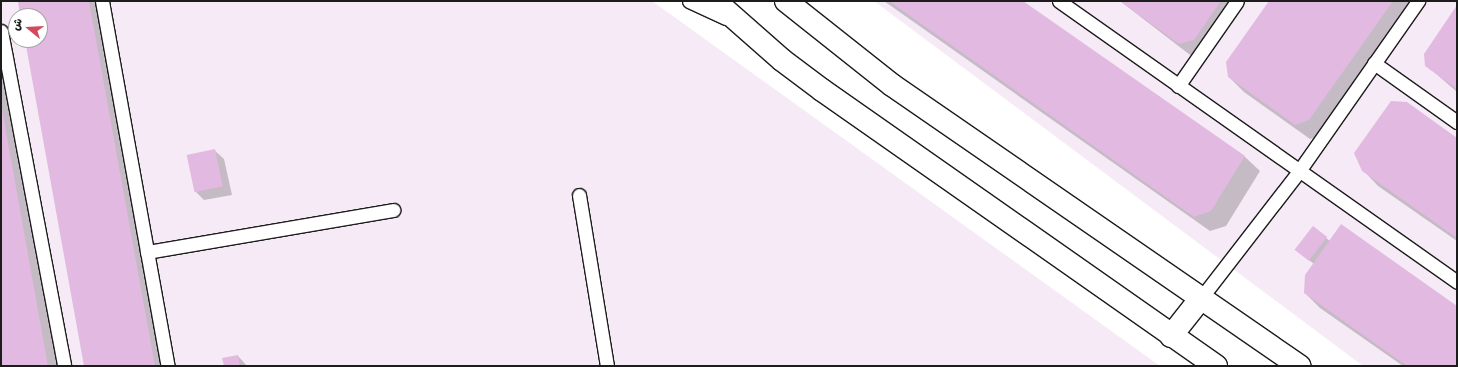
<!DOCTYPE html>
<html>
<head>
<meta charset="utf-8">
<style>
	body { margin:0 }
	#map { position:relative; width:1458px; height:367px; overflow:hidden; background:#fff; font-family:"Comic Neue","Playpen Sans Arabic",sans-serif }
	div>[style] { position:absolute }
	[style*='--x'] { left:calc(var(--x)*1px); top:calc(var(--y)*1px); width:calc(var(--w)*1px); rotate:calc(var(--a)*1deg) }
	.built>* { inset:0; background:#f6eaf6 }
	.shadow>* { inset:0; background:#0003 }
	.building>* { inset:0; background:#e2b9e0; transform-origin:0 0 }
	.roads { filter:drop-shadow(1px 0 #1c1c1c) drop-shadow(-1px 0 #1c1c1c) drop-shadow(0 1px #1c1c1c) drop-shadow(0 -1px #1c1c1c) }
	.service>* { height:13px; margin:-6.5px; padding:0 6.5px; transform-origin:6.5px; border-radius:6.5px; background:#fff }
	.tertiary>* { height:22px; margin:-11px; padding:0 11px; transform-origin:11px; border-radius:11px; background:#fff }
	span { translate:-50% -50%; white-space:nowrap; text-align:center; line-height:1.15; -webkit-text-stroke:4px #fff; paint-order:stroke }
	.frame { position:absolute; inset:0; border:2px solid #1c1c1c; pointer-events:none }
	.north { position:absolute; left:8px; top:8px; width:40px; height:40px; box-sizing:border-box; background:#fff; border:1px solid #a4a4a4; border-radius:50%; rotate:288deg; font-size:11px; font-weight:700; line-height:16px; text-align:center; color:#1c1c1c }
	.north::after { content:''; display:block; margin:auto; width:14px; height:18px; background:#d1495b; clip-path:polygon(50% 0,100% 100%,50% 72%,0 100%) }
</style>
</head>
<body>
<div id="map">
	<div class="built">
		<div style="clip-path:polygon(evenodd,1px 1px,652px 1px,1160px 366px,1px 366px,1px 1px,16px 16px,40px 16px,40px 40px,16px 40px,16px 16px)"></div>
		<div style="clip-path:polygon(874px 1px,1457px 1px,1457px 366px,1363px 366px)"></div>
	</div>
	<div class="shadow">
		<div style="clip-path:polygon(19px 1px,100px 1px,167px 366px,85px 366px,26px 40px,40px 40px,40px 16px,21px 16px)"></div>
		<div style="clip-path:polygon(884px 1px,1022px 1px,1245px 157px,1260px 171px,1226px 226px,1210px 231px)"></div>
		<div style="clip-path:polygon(1120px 1px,1246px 1px,1208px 55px,1194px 58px)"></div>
		<div style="clip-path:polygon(1270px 1px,1418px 1px,1324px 135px,1310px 139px,1244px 92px,1229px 77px)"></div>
		<div style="clip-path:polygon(1457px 7px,1457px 92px,1426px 65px)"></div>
		<div style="clip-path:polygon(1px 41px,60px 366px,1px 366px)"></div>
		<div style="clip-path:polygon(1457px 139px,1457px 241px,1378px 186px,1363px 170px)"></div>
		<div style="clip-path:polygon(214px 150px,224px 159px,232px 195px,204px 200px,195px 191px)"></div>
		<div style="clip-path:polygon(1313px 228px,1330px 241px,1457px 307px,1457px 366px,1403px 366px,1320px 308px,1305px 293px,1314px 264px,1301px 254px)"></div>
		<div style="clip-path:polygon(238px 356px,247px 366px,225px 366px)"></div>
	</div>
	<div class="building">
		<div style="clip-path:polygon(18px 1px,89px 1px,155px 366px,84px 366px,25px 40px,40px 40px,40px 16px,20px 16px)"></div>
		<div style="clip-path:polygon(889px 1px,1023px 1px,1245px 156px,1211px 211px,1194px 217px)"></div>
		<div style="clip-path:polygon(1120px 1px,1221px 1px,1194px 40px,1179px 44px)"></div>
		<div style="clip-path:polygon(1269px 1px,1393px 1px,1309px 120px,1295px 125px,1228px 77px,1226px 62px)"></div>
		<div style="clip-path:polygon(1457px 5px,1457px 89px,1425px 66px,1424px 54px)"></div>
		<div style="clip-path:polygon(1391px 101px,1407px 102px,1457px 138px,1457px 238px,1362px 171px,1354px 153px)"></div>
		<div style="clip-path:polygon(1px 109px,2px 109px,48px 366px,1px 366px)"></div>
		<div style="left:215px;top:149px;width:38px;height:29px;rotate:78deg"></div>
		<div style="clip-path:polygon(1341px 224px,1457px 306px,1457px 366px,1407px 366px,1304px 293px,1305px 275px)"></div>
		<div style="left:1313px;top:226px;width:18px;height:30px;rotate:38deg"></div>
		<div style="clip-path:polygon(238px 355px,240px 366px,224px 366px,222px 358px)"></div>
	</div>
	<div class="roads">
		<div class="service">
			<div style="--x:102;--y:1;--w:371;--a:79.8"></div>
			<div style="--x:689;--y:1;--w:40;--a:25"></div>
			<div style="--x:1059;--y:1;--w:487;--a:35.2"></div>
			<div style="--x:1;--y:31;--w:341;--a:79.3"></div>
			<div style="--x:1374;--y:63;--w:102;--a:35.4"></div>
			<div style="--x:1178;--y:86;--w:103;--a:-55.2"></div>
			<div style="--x:579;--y:195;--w:173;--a:80.7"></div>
			<div style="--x:147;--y:252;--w:250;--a:-9.7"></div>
			<div style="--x:1201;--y:298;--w:160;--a:-52.3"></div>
			<div style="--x:1299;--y:171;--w:208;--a:-55"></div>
		</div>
		<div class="tertiary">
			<div style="--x:715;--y:1;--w:89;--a:41.4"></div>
			<div style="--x:782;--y:60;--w:50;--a:36.9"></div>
			<div style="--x:822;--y:90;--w:481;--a:35"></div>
			<div style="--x:786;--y:1;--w:135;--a:38.4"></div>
			<div style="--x:892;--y:85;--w:495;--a:34.6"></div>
			<div style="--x:1171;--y:336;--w:48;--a:-51.7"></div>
		</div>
	</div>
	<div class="frame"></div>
	<div class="north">ش</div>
</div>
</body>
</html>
